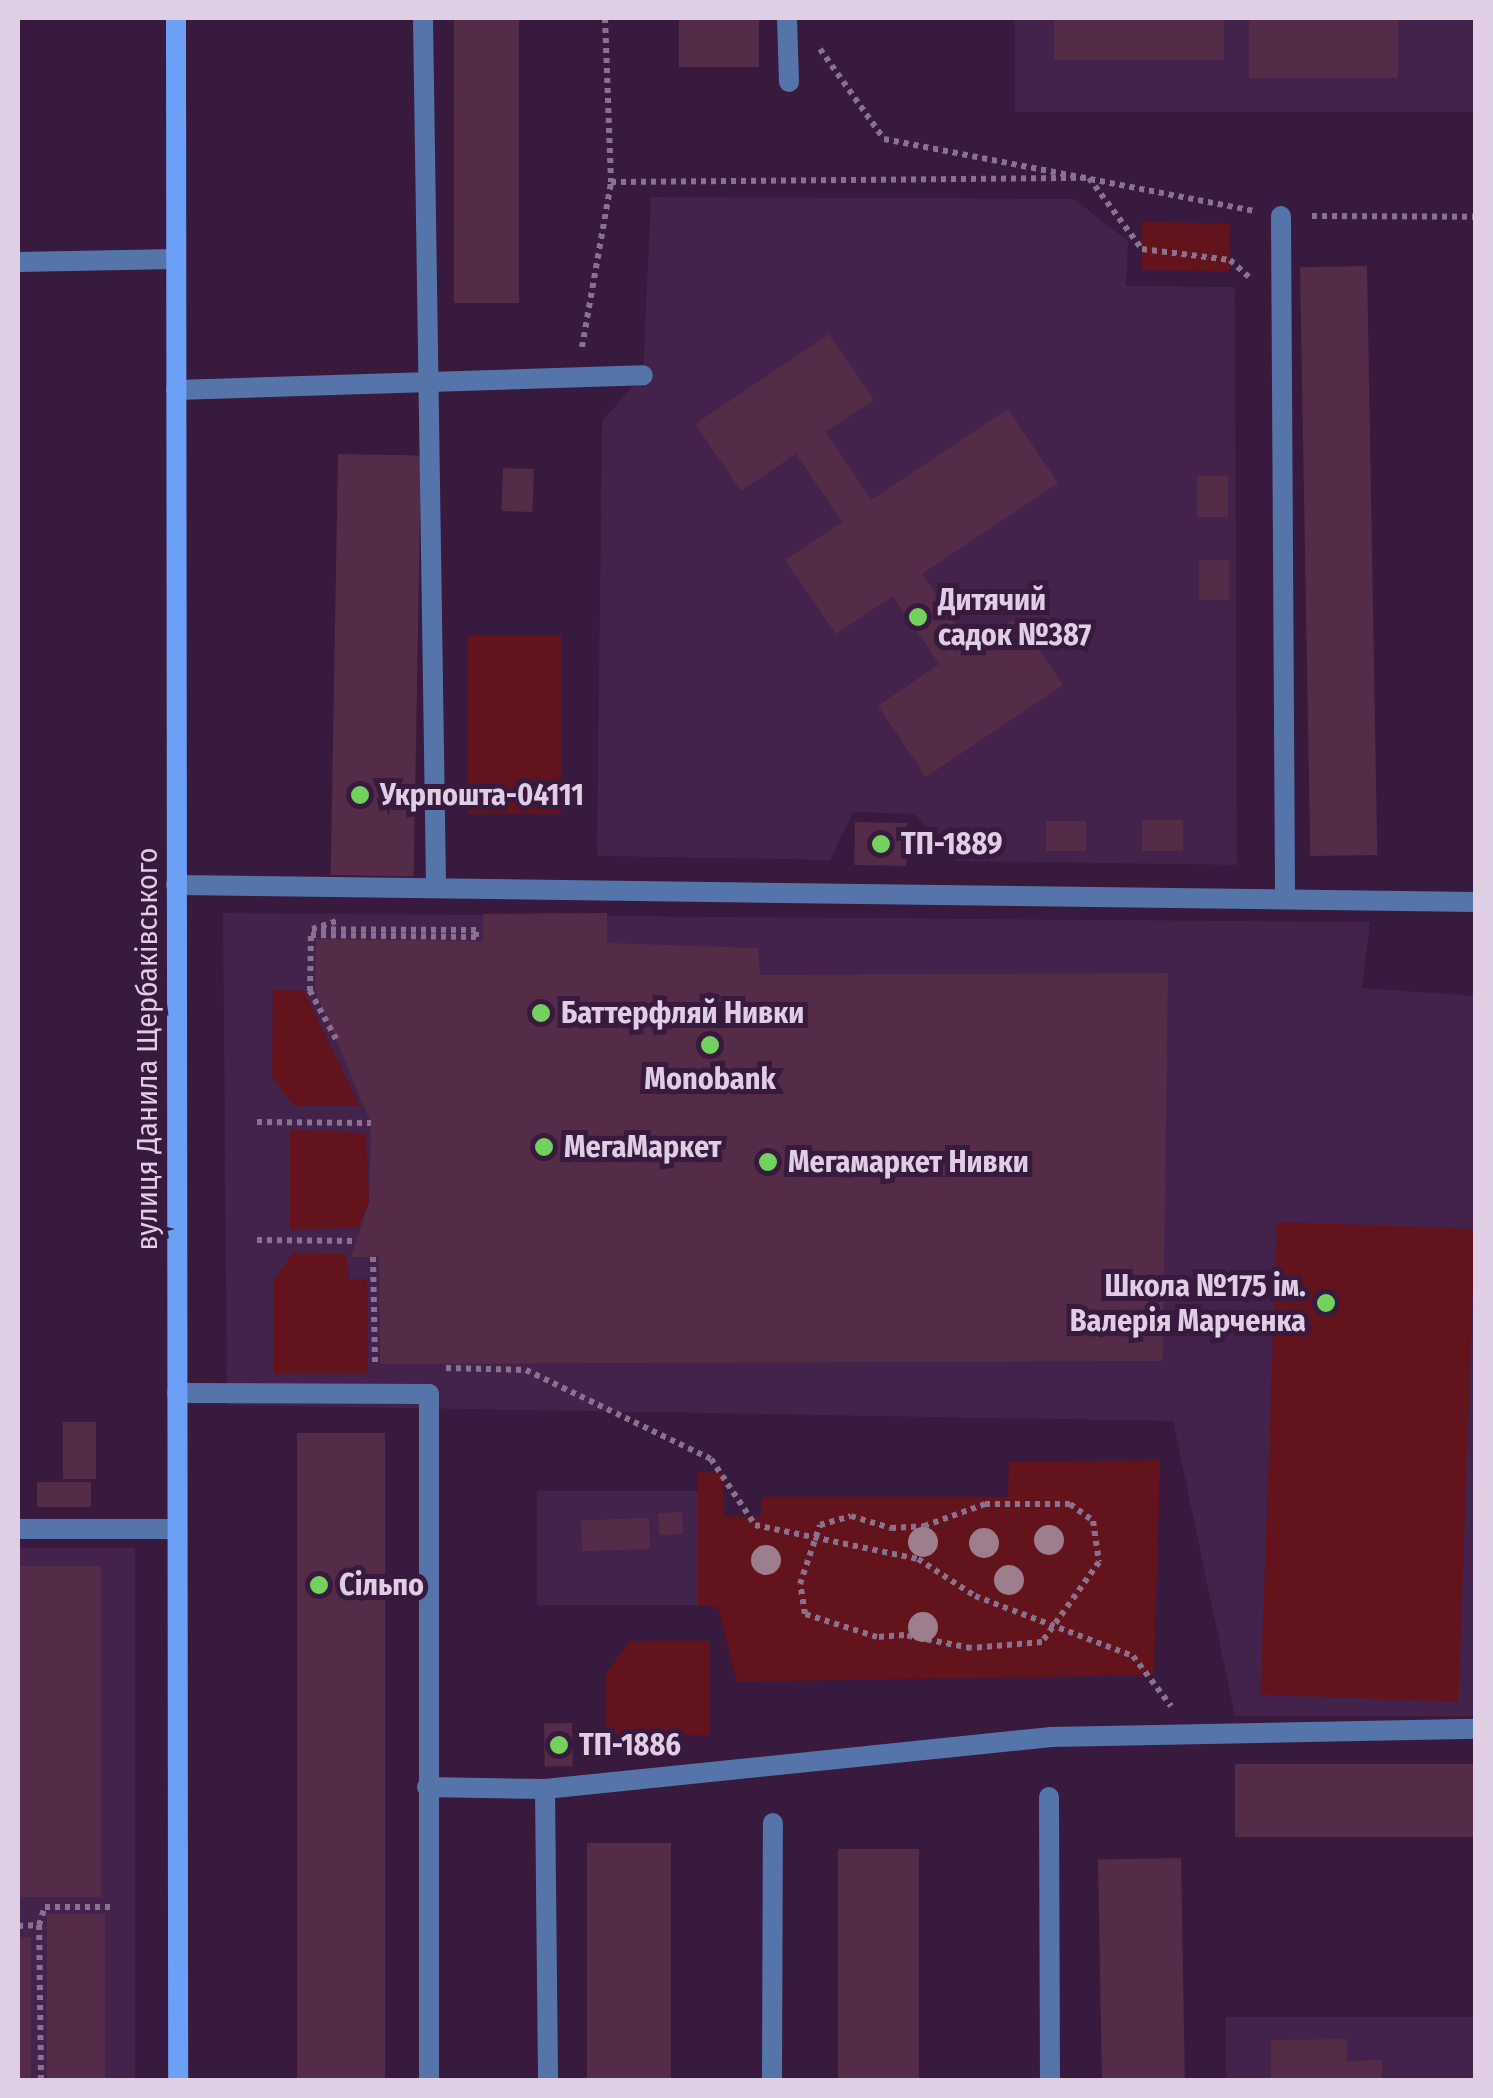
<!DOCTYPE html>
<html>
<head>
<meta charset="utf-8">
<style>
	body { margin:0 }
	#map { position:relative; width:1493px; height:2098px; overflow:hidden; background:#371a3d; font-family:"Fira Sans Condensed",sans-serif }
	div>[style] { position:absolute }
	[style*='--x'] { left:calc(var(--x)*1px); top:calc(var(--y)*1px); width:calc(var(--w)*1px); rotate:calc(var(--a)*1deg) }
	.built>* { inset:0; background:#43224b; transform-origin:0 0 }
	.green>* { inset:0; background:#63131c; transform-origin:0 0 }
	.building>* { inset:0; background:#542c47; transform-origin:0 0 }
	.path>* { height:6px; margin-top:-3px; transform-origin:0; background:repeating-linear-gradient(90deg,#8a728f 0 5px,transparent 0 10px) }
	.service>* { height:20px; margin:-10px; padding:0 10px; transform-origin:10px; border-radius:10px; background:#5575aa }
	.secondary>* { height:20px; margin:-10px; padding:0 10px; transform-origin:10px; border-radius:10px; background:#6ca0f6 }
	.trees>* { width:30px; height:30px; margin:-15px; border-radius:50%; background:#9c7e8d }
	.dots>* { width:28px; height:28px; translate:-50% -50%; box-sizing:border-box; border:5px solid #371a3d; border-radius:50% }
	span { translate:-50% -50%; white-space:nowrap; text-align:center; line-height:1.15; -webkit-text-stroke:10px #371a3d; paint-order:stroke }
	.poi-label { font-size:30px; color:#e0cee4; font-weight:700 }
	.left { translate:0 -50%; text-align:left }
	.right { translate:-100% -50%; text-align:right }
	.street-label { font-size:30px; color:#e0cee4 }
	.frame { position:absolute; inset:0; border:20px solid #e0cee4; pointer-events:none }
</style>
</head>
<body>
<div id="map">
	<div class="built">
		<div style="left:1015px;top:18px;width:460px;height:94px"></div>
		<div style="clip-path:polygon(651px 197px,1074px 199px,1128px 241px,1126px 286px,1235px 287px,1237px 865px,955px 861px,914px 814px,853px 812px,830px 860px,597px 856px,602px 421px,643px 375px)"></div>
		<div style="clip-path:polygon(223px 913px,1370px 922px,1362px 988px,1475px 996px,1475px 1716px,1235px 1716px,1173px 1421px,227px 1405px)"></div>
		<div style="left:698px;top:1491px;width:114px;height:161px;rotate:90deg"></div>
		<div style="left:18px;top:1548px;width:117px;height:532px"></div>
		<div style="left:1475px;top:2017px;width:63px;height:249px;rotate:90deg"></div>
	</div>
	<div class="green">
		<div style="left:1142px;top:222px;width:88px;height:48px;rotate:1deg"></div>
		<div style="left:468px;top:636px;width:94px;height:177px"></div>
		<div style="clip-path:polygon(273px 990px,304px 991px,360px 1106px,294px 1106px,272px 1077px)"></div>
		<div style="clip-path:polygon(290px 1130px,366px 1133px,369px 1202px,358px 1228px,290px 1229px)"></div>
		<div style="left:1277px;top:1222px;width:198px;height:473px;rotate:2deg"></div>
		<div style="clip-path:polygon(293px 1253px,346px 1254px,349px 1279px,367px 1279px,368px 1373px,274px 1373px,273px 1281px)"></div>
		<div style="clip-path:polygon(1160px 1460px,1154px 1675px,737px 1682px,718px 1607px,698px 1605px,698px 1472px,723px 1473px,724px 1516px,761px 1517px,761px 1497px,1008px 1497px,1009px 1462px)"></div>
		<div style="clip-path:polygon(630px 1641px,709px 1641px,709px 1735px,606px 1735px,606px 1673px)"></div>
	</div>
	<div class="building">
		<div style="left:454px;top:18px;width:65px;height:285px"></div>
		<div style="left:679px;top:18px;width:80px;height:49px"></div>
		<div style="left:1054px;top:18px;width:170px;height:42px"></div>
		<div style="left:1249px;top:18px;width:149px;height:60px"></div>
		<div style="left:1367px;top:266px;width:589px;height:67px;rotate:89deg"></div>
		<div style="clip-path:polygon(829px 334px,874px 400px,826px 432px,871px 500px,1008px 409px,1058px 483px,922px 574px,971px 647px,1017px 617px,1063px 685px,926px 777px,878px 706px,939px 664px,893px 596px,836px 634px,785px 560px,842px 522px,796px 454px,741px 491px,695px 424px)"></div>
		<div style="left:338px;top:454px;width:83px;height:421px;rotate:1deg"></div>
		<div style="left:503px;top:468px;width:31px;height:43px;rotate:2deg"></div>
		<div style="left:1197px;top:476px;width:31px;height:41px"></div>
		<div style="left:1199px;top:560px;width:30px;height:40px"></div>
		<div style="left:1142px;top:820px;width:41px;height:31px"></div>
		<div style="left:1046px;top:821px;width:40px;height:30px"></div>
		<div style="left:855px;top:822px;width:52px;height:43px;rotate:1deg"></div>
		<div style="clip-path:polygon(607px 913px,607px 943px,758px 948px,760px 975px,1168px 973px,1163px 1361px,380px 1364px,379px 1257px,351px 1257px,369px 1202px,371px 1123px,315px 990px,316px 939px,483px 941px,483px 914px)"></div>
		<div style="left:63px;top:1422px;width:33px;height:57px"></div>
		<div style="left:297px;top:1433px;width:88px;height:647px"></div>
		<div style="left:37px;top:1482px;width:54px;height:25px"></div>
		<div style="left:682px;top:1512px;width:22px;height:24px;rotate:87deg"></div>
		<div style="left:649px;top:1518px;width:31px;height:68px;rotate:88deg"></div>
		<div style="left:18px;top:1566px;width:83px;height:331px"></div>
		<div style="left:572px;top:1723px;width:43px;height:28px;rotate:89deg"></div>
		<div style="left:1476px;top:1764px;width:73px;height:241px;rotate:90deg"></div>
		<div style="left:587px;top:1843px;width:84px;height:237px"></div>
		<div style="left:838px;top:1849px;width:81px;height:231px"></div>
		<div style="left:1181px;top:1858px;width:222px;height:83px;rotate:89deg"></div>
		<div style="left:47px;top:1914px;width:58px;height:166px"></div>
		<div style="left:18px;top:1937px;width:13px;height:143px"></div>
		<div style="clip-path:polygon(1347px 2039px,1347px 2061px,1382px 2060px,1382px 2080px,1271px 2080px,1271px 2040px)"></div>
	</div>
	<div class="path">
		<div style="--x:605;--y:18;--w:164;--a:87.9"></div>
		<div style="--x:820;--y:49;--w:110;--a:54.6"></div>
		<div style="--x:884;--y:139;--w:378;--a:11"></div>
		<div style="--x:1089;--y:178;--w:89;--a:53.3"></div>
		<div style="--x:1142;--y:249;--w:89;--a:7.1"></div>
		<div style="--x:1230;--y:260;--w:27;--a:42"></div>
		<div style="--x:1312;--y:216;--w:164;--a:0.3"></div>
		<div style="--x:582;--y:347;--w:168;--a:-80"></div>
		<div style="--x:611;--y:182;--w:475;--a:-0.5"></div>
		<div style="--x:336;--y:1039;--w:55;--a:-118.4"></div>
		<div style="--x:310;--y:991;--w:56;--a:-89"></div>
		<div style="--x:311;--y:935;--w:165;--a:0.7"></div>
		<div style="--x:476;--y:937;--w:7;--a:-90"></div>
		<div style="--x:476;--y:930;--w:164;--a:-179.7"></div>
		<div style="--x:312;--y:929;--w:29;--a:-18"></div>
		<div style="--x:257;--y:1122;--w:114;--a:0.5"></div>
		<div style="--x:257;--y:1240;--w:100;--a:0.6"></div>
		<div style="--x:373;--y:1257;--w:109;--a:88.9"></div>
		<div style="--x:446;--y:1368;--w:80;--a:1.4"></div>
		<div style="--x:526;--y:1370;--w:205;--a:25.7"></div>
		<div style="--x:711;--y:1459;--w:79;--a:56.3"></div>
		<div style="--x:755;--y:1525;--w:167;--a:11.8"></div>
		<div style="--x:918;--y:1559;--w:68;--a:33"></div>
		<div style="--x:975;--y:1596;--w:169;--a:20.8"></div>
		<div style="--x:1133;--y:1656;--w:63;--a:52.8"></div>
		<div style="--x:985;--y:1504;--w:85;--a:0"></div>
		<div style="--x:1070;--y:1504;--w:29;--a:36"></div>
		<div style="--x:1093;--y:1521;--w:41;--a:81.7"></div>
		<div style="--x:1099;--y:1562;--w:98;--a:125.5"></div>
		<div style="--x:1042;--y:1642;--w:71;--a:175.2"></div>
		<div style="--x:971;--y:1648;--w:68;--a:-169"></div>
		<div style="--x:904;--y:1635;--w:27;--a:176"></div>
		<div style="--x:877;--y:1637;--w:76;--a:-162.3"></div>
		<div style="--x:805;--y:1614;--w:30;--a:-99"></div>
		<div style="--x:800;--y:1584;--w:62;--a:-71.3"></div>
		<div style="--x:820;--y:1525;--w:32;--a:-16"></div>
		<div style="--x:851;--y:1516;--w:42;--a:16.7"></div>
		<div style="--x:891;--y:1528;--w:33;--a:-3"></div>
		<div style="--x:924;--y:1526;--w:65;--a:-19.8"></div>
		<div style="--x:18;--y:1926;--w:21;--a:-3"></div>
		<div style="--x:41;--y:2080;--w:155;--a:-90.7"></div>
		<div style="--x:39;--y:1925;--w:19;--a:-72"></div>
		<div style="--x:45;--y:1907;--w:70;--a:0"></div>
	</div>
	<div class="service">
		<div style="--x:423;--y:18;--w:870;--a:89.14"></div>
		<div style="--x:787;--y:18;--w:64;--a:88.2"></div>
		<div style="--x:1281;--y:216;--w:683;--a:89.66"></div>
		<div style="--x:18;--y:262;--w:158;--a:-1.1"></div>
		<div style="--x:176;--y:390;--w:467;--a:-1.8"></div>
		<div style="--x:176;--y:885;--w:1300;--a:0.75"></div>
		<div style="--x:177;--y:1393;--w:252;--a:0.2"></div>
		<div style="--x:429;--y:1394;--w:686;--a:90"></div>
		<div style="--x:18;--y:1529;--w:159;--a:0"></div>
		<div style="--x:427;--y:1787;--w:118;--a:1"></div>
		<div style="--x:545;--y:1789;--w:509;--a:-5.87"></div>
		<div style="--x:1051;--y:1737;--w:425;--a:-1.1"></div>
		<div style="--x:545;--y:1789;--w:291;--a:89.4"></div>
		<div style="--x:1049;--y:1797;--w:283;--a:89.8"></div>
		<div style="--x:772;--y:2080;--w:257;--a:-89.8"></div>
	</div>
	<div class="secondary">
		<div style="--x:176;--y:18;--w:2062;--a:89.94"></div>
	</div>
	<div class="trees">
		<div style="left:1049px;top:1540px"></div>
		<div style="left:923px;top:1542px"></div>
		<div style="left:984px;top:1543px"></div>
		<div style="left:766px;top:1560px"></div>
		<div style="left:1009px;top:1580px"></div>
		<div style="left:923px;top:1627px"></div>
	</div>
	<div class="dots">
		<div style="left:918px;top:617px;background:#72d25d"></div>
		<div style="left:360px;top:795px;background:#72d25d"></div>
		<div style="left:881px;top:844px;background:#72d25d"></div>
		<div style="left:541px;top:1013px;background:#72d25d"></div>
		<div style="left:710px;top:1045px;background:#72d25d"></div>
		<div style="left:544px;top:1147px;background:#72d25d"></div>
		<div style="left:768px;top:1162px;background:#72d25d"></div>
		<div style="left:1326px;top:1303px;background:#72d25d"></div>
		<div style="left:319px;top:1585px;background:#72d25d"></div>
		<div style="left:559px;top:1745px;background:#72d25d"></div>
	</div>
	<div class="poi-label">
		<span class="left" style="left:938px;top:617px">Дитячий<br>садок №387</span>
		<span class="left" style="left:380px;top:795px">Укрпошта-04111</span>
		<span class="left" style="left:901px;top:844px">ТП-1889</span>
		<span class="left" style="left:561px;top:1013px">Баттерфляй Нивки</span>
		<span style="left:710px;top:1079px">Monobank</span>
		<span class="left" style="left:564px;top:1147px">МегаМаркет</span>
		<span class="left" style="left:788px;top:1162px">Мегамаркет Нивки</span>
		<span class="right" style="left:1306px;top:1303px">Школа №175 ім.<br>Валерія Марченка</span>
		<span class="left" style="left:339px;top:1585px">Сільпо</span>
		<span class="left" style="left:579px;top:1745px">ТП-1886</span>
	</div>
	<div class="street-label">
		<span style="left:147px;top:1049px;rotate:-90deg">вулиця Данила Щербаківського</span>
	</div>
	<div class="frame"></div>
</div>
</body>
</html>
